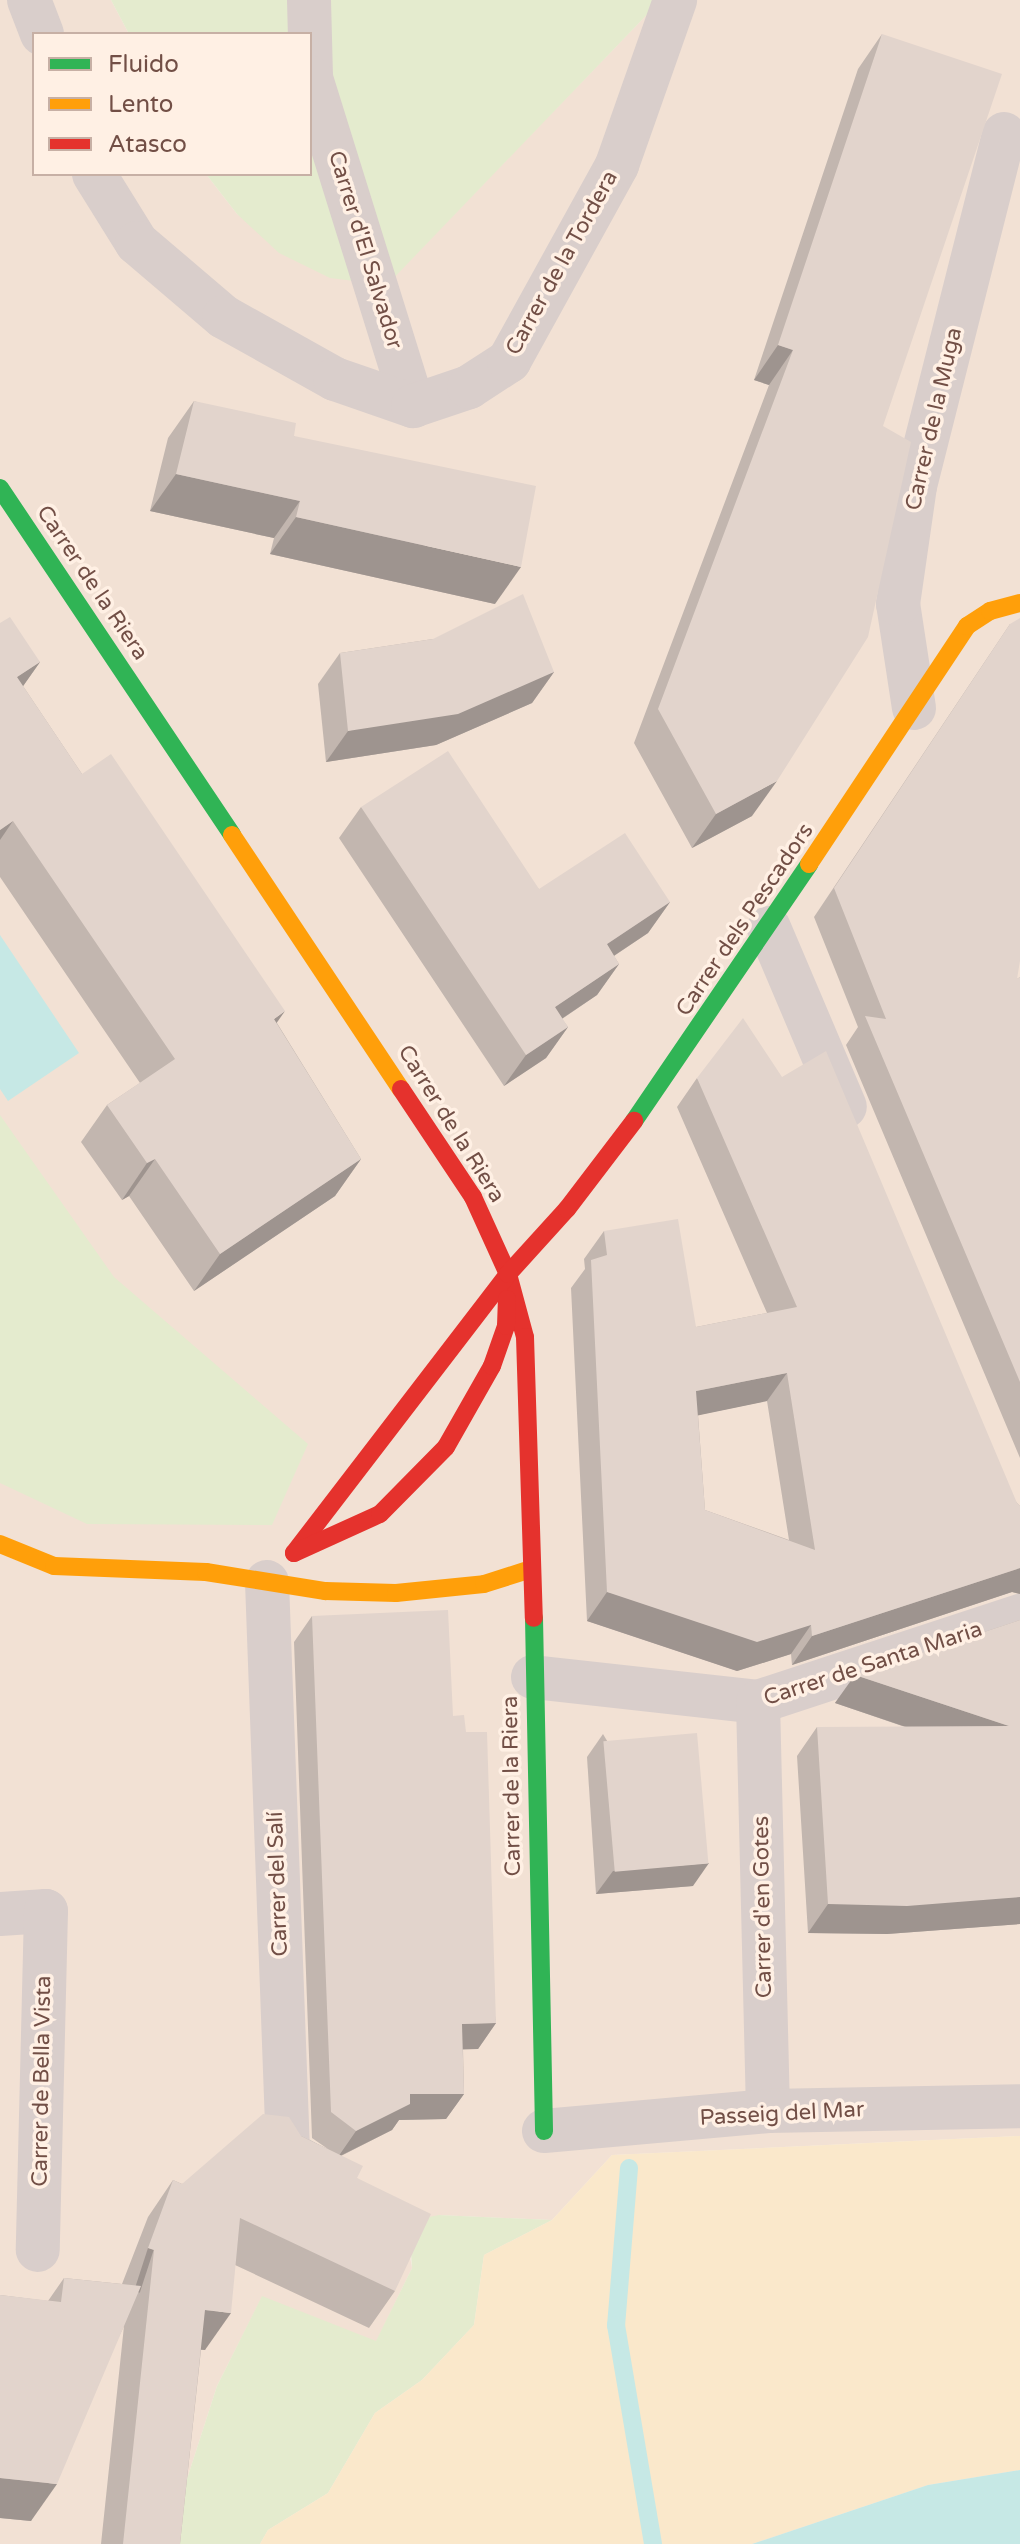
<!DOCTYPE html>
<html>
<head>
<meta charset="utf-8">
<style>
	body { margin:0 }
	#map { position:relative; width:1020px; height:2544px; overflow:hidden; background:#f6ede4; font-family:"Varela Round",sans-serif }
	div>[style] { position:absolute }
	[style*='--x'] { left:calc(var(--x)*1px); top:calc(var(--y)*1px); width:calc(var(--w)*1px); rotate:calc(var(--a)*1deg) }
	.residential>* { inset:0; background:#f2e1d4 }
	.green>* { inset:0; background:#e4ebce }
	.sand>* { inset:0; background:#fae8cb }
	.water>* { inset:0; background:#c6e8e5 }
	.stream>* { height:18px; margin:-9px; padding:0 9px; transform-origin:9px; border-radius:9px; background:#c6e8e5 }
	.street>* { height:44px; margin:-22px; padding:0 22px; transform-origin:22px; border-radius:22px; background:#d9cecb }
	.fast>* { height:18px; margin:-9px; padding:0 9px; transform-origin:9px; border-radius:9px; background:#30b455 }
	.slow>* { height:18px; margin:-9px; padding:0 9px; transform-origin:9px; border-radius:9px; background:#ff9f0a }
	.jam>* { height:18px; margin:-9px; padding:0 9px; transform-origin:9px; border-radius:9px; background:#e5322d }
	.wall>* { inset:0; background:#c2b6af }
	.shaded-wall>* { inset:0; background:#9e948f; transform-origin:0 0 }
	.building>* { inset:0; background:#e2d4cc; transform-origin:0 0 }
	span { translate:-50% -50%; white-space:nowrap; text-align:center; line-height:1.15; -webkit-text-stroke:7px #fff0e4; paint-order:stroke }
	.street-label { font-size:22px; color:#724f46 }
	.legend { position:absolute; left:32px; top:32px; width:280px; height:144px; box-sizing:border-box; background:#fff0e4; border:2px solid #c7b0a5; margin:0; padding:10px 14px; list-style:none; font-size:24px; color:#724f46 }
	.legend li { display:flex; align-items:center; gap:16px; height:40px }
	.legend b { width:40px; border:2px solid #c7b0a5 }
</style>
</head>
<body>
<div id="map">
	<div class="residential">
		<div style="clip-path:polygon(0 0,111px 0,129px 34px,34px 34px,34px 174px,206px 174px,237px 214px,386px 285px,661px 0,1020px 0,1020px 2136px,612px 2155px,552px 2220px,439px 2215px,408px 2245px,412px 2268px,376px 2342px,262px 2297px,217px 2386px,166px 2544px,0 2544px)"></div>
	</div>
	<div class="green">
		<div style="clip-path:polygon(111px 0,661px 0,387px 285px,330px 278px,279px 253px,237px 214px,206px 174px,310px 174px,310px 34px,129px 34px)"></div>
		<div style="clip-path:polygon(0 1115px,114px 1277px,308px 1444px,272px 1525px,87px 1524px,0 1483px)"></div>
		<div style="clip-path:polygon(439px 2215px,552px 2220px,484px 2255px,474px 2325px,422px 2380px,375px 2413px,328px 2493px,268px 2530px,260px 2544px,166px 2544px,217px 2386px,262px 2296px,376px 2341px,412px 2268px,409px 2221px)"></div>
	</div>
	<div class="sand">
		<div style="clip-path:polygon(1020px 2136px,1020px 2470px,928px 2485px,752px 2544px,260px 2544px,268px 2530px,328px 2493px,375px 2413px,422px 2380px,474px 2325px,484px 2255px,552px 2220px,612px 2155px)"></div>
	</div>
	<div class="water">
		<div style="clip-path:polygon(0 935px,79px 1053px,8px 1101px,0 1089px)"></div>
		<div style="clip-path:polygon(1020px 2470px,1020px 2544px,752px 2544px,928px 2485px)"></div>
	</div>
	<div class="stream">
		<div style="--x:629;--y:2168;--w:158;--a:94.7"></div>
		<div style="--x:616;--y:2325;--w:222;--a:80.4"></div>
	</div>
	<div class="street">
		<div style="--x:29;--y:0;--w:36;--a:69"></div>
		<div style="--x:309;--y:0;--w:78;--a:88.5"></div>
		<div style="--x:311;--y:78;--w:343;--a:72.7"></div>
		<div style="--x:94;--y:174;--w:81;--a:58.1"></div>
		<div style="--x:137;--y:243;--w:114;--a:40.4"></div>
		<div style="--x:224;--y:317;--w:127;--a:29.2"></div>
		<div style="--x:335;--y:379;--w:83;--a:19.1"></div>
		<div style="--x:413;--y:406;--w:59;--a:-18.7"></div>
		<div style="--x:469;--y:387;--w:48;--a:-33"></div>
		<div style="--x:509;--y:361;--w:224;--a:-61.1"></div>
		<div style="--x:617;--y:165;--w:175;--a:-70.6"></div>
		<div style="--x:914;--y:708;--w:105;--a:-98.7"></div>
		<div style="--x:898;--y:604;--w:119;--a:-81.8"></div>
		<div style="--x:915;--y:486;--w:363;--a:-75.8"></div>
		<div style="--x:769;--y:928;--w:194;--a:67"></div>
		<div style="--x:267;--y:1582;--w:570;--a:87.89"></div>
		<div style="--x:288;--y:2152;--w:23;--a:31"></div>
		<div style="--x:533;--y:1677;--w:226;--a:6.3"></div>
		<div style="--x:758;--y:1702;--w:276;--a:-18.2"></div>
		<div style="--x:758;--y:1702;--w:409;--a:88.6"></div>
		<div style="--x:0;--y:1914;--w:46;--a:-3.7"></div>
		<div style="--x:46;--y:1911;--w:339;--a:91.4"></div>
		<div style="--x:544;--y:2131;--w:225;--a:-5.1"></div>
		<div style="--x:768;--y:2111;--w:252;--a:-1.1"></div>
	</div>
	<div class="fast">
		<div style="--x:0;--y:488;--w:417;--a:56.2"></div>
		<div style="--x:634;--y:1121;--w:311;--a:-55.7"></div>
		<div style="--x:534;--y:1618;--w:513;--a:88.88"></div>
	</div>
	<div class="slow">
		<div style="--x:232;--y:835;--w:305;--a:56.4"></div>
		<div style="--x:809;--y:864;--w:286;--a:-56.4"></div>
		<div style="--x:967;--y:626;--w:27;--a:-33"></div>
		<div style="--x:990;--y:611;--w:31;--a:-15"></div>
		<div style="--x:0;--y:1544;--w:58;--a:22.2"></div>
		<div style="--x:54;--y:1566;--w:152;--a:2.3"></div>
		<div style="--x:206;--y:1572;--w:121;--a:9.1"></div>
		<div style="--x:325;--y:1591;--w:71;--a:1.6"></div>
		<div style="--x:396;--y:1593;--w:88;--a:-5.8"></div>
		<div style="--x:484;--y:1584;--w:49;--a:-17.7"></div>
	</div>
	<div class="jam">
		<div style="--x:401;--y:1089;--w:130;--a:56.3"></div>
		<div style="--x:473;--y:1197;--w:85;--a:65.6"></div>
		<div style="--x:508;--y:1274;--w:65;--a:74.9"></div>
		<div style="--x:525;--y:1337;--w:281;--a:88.2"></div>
		<div style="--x:294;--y:1553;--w:352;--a:-52.5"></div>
		<div style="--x:508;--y:1274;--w:88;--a:-47.8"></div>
		<div style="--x:567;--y:1209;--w:111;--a:-52.7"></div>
		<div style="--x:294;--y:1553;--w:94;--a:-24.4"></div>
		<div style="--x:380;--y:1514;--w:94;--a:-45.4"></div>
		<div style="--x:446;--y:1447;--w:93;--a:-60.4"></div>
		<div style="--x:492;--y:1366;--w:42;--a:-70.7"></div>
		<div style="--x:506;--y:1326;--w:27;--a:-88"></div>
	</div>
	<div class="wall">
		<div style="clip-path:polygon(882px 34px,752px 816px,692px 848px,634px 743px,769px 385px,754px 380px,858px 69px)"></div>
		<div style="clip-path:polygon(194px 401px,294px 436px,495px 604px,270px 554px,274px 538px,150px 511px,168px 438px)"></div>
		<div style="clip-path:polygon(0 623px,40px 662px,23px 686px,82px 774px,277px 1023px,361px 1159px,335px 1196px,194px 1291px,129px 1196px,122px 1200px,81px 1142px,107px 1105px,140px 1083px,0 877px)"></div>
		<div style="clip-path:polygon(1010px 624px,1017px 979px,1020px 977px,1020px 1458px,846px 1045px,858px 1027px,814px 917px)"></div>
		<div style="clip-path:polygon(433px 639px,554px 672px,532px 703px,436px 745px,326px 762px,318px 684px,340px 653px)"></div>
		<div style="clip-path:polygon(361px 807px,539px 889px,670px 902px,648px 933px,614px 956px,619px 964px,597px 995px,562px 1019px,568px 1027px,546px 1058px,504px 1086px,339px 838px)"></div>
		<div style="clip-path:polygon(evenodd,697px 1078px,1017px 1503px,1020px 1506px,1020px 1594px,1012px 1592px,792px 1665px,791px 1654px,737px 1671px,587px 1621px,571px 1288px,585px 1269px,584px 1259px,604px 1231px,696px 1327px,767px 1313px,677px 1107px,697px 1078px,767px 1401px,789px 1540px,705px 1510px,698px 1415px,767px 1401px)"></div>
		<div style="clip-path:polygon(312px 1616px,453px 1716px,496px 2023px,478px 2049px,463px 2049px,464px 2094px,446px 2119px,399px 2120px,392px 2130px,341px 2156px,357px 2178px,395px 2291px,369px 2328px,235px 2265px,205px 2350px,201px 2350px,180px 2544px,101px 2544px,124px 2326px,31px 2521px,0 2518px,0 2295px,48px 2301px,64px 2278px,122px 2284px,148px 2217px,173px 2180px,182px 2184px,301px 2136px,328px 2149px,312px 2138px,294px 1642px)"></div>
		<div style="clip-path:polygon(1020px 1620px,1020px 1924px,887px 1934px,808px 1933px,797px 1756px,817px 1727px,905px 1727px,835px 1703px,855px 1675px)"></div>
		<div style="clip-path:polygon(603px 1734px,693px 1886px,596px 1894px,587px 1757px)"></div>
	</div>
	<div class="shaded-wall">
		<div style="clip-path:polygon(778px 345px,793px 350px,769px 385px,754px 380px)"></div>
		<div style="clip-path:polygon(176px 474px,300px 501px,274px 538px,150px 511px)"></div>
		<div style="clip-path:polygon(296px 517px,521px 567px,495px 604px,270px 554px)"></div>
		<div style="clip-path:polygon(40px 662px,14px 699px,17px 677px)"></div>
		<div style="clip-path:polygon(554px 672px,532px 703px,436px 745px,326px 762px,348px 731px)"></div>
		<div style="clip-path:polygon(777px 781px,752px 816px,692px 848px,716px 814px)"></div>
		<div style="clip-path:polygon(13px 821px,0 840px,0 830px)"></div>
		<div style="clip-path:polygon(670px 902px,648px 933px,585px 975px,607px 944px)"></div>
		<div style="clip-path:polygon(619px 964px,597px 995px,533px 1038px,555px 1007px)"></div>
		<div style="clip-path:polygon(285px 1011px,259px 1048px,274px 1019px)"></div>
		<div style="clip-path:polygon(568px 1027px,546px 1058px,504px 1086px,526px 1055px)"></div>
		<div style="clip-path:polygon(155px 1159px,129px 1196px,122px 1200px,147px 1163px)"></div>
		<div style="clip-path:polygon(361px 1159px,335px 1196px,194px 1291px,220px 1254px)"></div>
		<div style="clip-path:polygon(787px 1373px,767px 1401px,676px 1420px,696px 1391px)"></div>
		<div style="clip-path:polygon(1020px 1568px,1020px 1594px,1012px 1592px,792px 1665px,812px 1636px)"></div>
		<div style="clip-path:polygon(607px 1592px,811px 1625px,791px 1654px,737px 1671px,587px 1621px)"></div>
		<div style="clip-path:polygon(855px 1675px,1009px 1726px,989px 1755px,835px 1703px)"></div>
		<div style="clip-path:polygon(709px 1863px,693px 1886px,596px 1894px,613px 1871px)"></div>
		<div style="clip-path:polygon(1020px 1897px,1020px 1924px,887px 1934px,808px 1933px,828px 1904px)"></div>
		<div style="clip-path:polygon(496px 2023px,478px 2049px,444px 2050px,462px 2024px)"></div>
		<div style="clip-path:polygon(410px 2094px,464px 2094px,446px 2119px,399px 2120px,392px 2130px,338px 2157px,356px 2131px)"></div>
		<div style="left:148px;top:2248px;width:6px;height:45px;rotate:18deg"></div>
		<div style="clip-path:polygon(205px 2310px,231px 2313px,205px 2350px,179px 2347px)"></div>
		<div style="clip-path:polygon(0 2478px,57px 2484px,31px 2521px,0 2518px)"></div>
	</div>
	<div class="building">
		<div style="clip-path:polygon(882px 34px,1002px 74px,883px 426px,911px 442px,868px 637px,777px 781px,716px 814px,658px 709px,793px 350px,778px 345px)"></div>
		<div style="clip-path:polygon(194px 401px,296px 423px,294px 436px,536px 486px,521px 567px,296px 517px,300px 501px,176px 474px)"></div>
		<div style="clip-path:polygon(523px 594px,554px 672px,458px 714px,348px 731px,340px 653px,433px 639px)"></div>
		<div style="clip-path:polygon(10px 617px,40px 662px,17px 677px,82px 774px,111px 754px,285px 1011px,274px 1019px,361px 1159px,220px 1254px,155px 1159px,147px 1163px,107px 1105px,175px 1059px,13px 821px,0 830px,0 623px)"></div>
		<div style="clip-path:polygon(1020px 618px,1020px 961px,1017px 979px,1020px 977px,1020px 1382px,865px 1016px,886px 1019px,834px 888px,1010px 624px)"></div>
		<div style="clip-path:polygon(448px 751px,539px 889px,625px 833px,670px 902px,607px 944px,619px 964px,555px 1007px,568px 1027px,526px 1055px,361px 807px)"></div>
		<div style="clip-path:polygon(evenodd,743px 1018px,782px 1077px,826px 1051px,1017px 1503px,1020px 1506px,1020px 1568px,812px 1636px,811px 1625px,757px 1642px,607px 1592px,591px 1260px,607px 1255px,604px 1231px,678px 1219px,696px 1327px,797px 1307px,697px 1078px,743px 1018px,787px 1373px,815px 1550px,705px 1510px,696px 1391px,787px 1373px)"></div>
		<div style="clip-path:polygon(448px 1610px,453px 1716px,464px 1715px,466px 1732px,487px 1732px,496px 2023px,462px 2024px,464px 2094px,410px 2094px,410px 2104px,356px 2131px,331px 2112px,312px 1616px)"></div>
		<div style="clip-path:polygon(1020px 1620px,1020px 1897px,907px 1906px,828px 1904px,817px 1727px,1009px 1726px,855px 1675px)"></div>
		<div style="left:697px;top:1733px;width:131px;height:94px;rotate:85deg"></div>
		<div style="clip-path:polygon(263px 2114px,289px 2117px,301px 2136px,363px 2166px,357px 2178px,431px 2214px,395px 2291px,240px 2218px,231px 2313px,205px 2310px,180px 2544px,123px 2544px,154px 2250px,148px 2248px,173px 2180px,182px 2184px)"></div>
		<div style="clip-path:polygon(64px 2278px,141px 2286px,57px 2484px,0 2478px,0 2295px,61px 2302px)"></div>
	</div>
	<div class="street-label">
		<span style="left:365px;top:250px;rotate:73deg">Carrer d'El Salvador</span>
		<span style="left:562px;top:263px;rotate:-61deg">Carrer de la Tordera</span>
		<span style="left:934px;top:419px;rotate:-77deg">Carrer de la Muga</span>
		<span style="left:92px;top:583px;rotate:56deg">Carrer de la Riera</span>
		<span style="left:745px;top:920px;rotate:-56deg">Carrer dels Pescadors</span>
		<span style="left:451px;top:1124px;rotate:58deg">Carrer de la Riera</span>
		<span style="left:873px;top:1664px;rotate:-18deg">Carrer de Santa Maria</span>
		<span style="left:512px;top:1786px;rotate:-91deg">Carrer de la Riera</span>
		<span style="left:278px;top:1884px;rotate:-92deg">Carrer del Salí</span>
		<span style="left:763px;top:1907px;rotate:-91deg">Carrer d'en Gotes</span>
		<span style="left:42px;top:2081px;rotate:-89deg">Carrer de Bella Vista</span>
		<span style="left:782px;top:2114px;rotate:-3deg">Passeig del Mar</span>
	</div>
	<ul class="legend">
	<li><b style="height:10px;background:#30b455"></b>Fluido</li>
	<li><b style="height:10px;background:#ff9f0a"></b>Lento</li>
	<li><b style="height:10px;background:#e5322d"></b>Atasco</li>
	</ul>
</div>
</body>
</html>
